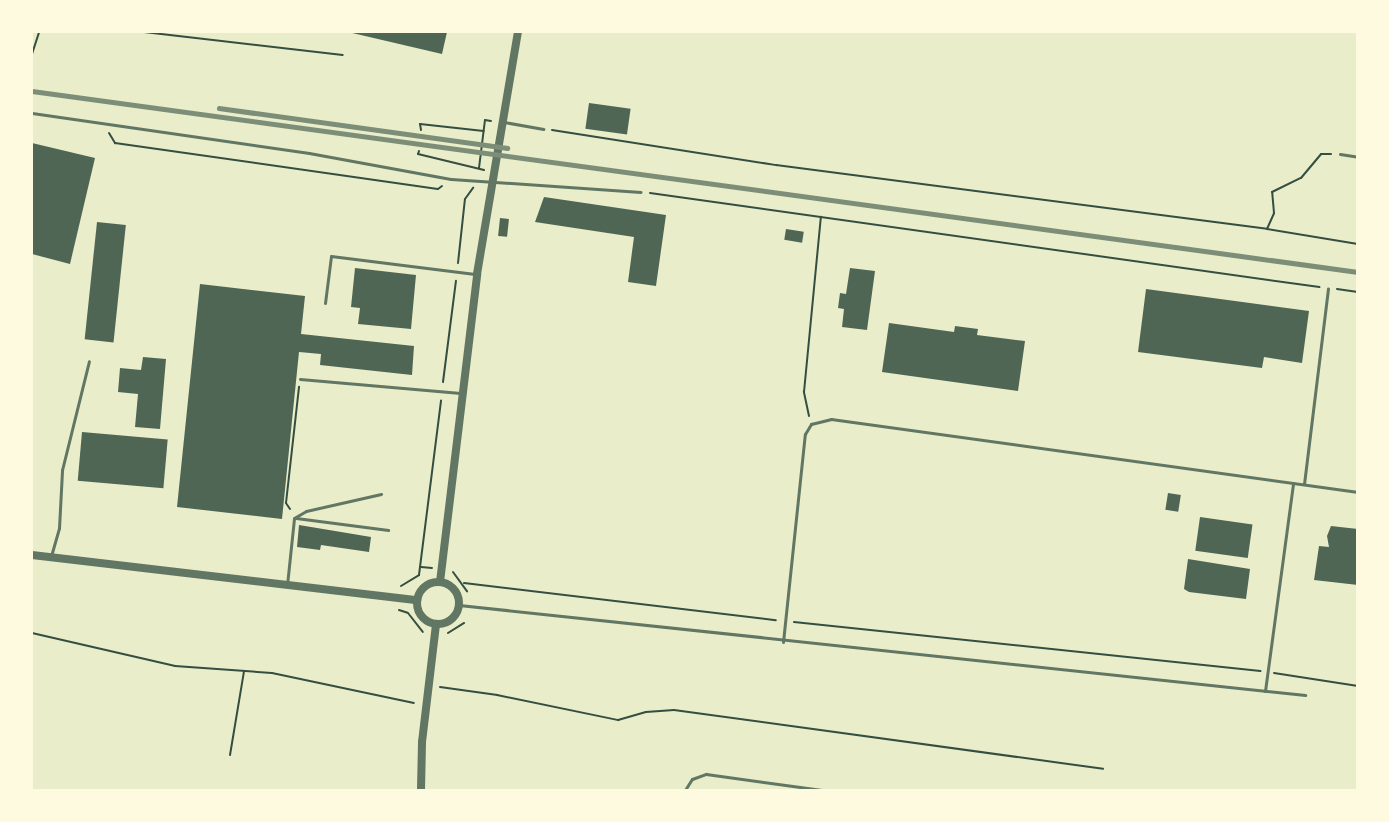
<!DOCTYPE html>
<html>
<head>
<meta charset="utf-8">
<style>
	body { margin:0 }
	#map { position:relative; width:1389px; height:822px; overflow:hidden; background:#e9edc9; font-family:"Noto Sans",sans-serif }
	div>[style] { position:absolute }
	[style*='--x'] { left:calc(var(--x)*1px); top:calc(var(--y)*1px); width:calc(var(--w)*1px); rotate:calc(var(--a)*1deg) }
	.building>* { inset:0; background:#4f6655; transform-origin:0 0 }
	.path>* { height:2px; margin:-1px; padding:0 1px; transform-origin:1px; border-radius:1px; background:#344e41 }
	.service>* { height:3px; margin:-1.5px; padding:0 1.5px; transform-origin:1.5px; border-radius:1.5px; background:#617663 }
	.tertiary>* { height:8px; margin:-4px; padding:0 4px; transform-origin:4px; border-radius:4px; background:#617663 }
	.tertiary>.ring { margin:-4px; padding:0; box-sizing:content-box; background:none; border:8px solid #617663; border-radius:50% }
	.rail>* { height:4.5px; margin:-2.25px; padding:0 2.25px; transform-origin:2.25px; border-radius:2.25px; background:#7c8e77 }
	span { translate:-50% -50%; white-space:nowrap; text-align:center; line-height:1.15; -webkit-text-stroke:4.5px #fefae0; paint-order:stroke }
	.frame { position:absolute; inset:0; border:33px solid #fefae0; pointer-events:none }
</style>
</head>
<body>
<div id="map">
	<div class="building">
		<div style="clip-path:polygon(348px 32px,447px 32px,442px 54px)"></div>
		<div style="left:589px;top:103px;width:42px;height:26px;rotate:8deg"></div>
		<div style="clip-path:polygon(32px 143px,95px 158px,70px 264px,32px 254px)"></div>
		<div style="clip-path:polygon(544px 197px,666px 215px,656px 286px,628px 282px,634px 237px,535px 222px)"></div>
		<div style="left:500px;top:218px;width:9px;height:18px;rotate:6deg"></div>
		<div style="left:97px;top:222px;width:29px;height:118px;rotate:6deg"></div>
		<div style="left:786px;top:229px;width:18px;height:11px;rotate:9deg"></div>
		<div style="clip-path:polygon(355px 268px,416px 275px,411px 329px,358px 324px,360px 308px,351px 307px)"></div>
		<div style="clip-path:polygon(850px 268px,875px 271px,867px 330px,842px 327px,844px 309px,838px 308px,840px 293px,846px 294px)"></div>
		<div style="clip-path:polygon(200px 284px,305px 296px,301px 334px,414px 346px,412px 375px,320px 365px,321px 354px,299px 352px,282px 519px,177px 507px)"></div>
		<div style="clip-path:polygon(1146px 289px,1309px 311px,1302px 363px,1264px 357px,1262px 368px,1138px 352px)"></div>
		<div style="clip-path:polygon(889px 323px,954px 332px,955px 326px,978px 329px,977px 335px,1025px 341px,1018px 391px,882px 372px)"></div>
		<div style="clip-path:polygon(143px 357px,166px 359px,160px 429px,135px 427px,138px 394px,118px 392px,120px 368px,141px 370px)"></div>
		<div style="left:82px;top:432px;width:86px;height:49px;rotate:5deg"></div>
		<div style="left:1168px;top:493px;width:13px;height:17px;rotate:9deg"></div>
		<div style="left:1200px;top:517px;width:53px;height:34px;rotate:8deg"></div>
		<div style="clip-path:polygon(299px 525px,371px 537px,369px 552px,321px 545px,320px 550px,297px 547px)"></div>
		<div style="clip-path:polygon(1331px 526px,1358px 529px,1358px 585px,1314px 580px,1319px 546px,1329px 547px,1327px 536px)"></div>
		<div style="clip-path:polygon(1188px 559px,1250px 569px,1246px 599px,1189px 592px,1184px 589px)"></div>
	</div>
	<div class="path">
		<div style="--x:144;--y:32;--w:200;--a:6.6"></div>
		<div style="--x:32;--y:54;--w:23;--a:-72"></div>
		<div style="--x:421;--y:130;--w:6;--a:-99"></div>
		<div style="--x:420;--y:124;--w:64;--a:6.2"></div>
		<div style="--x:552;--y:130;--w:227;--a:8.9"></div>
		<div style="--x:776;--y:165;--w:495;--a:7.4"></div>
		<div style="--x:1267;--y:229;--w:17;--a:-66"></div>
		<div style="--x:1274;--y:213;--w:21;--a:-95"></div>
		<div style="--x:1272;--y:192;--w:32;--a:-26"></div>
		<div style="--x:1301;--y:178;--w:31;--a:-50"></div>
		<div style="--x:1321;--y:154;--w:10;--a:0"></div>
		<div style="--x:109;--y:133;--w:12;--a:59"></div>
		<div style="--x:115;--y:143;--w:326;--a:8.1"></div>
		<div style="--x:438;--y:189;--w:5;--a:-37"></div>
		<div style="--x:419;--y:151;--w:3;--a:108"></div>
		<div style="--x:418;--y:154;--w:68;--a:13.6"></div>
		<div style="--x:479;--y:168;--w:48;--a:-82.9"></div>
		<div style="--x:485;--y:120;--w:6;--a:9"></div>
		<div style="--x:650;--y:193;--w:676;--a:8"></div>
		<div style="--x:1267;--y:229;--w:92;--a:9.4"></div>
		<div style="--x:458;--y:263;--w:64;--a:-83.8"></div>
		<div style="--x:465;--y:199;--w:14;--a:-54"></div>
		<div style="--x:1337;--y:289;--w:21;--a:8"></div>
		<div style="--x:443;--y:382;--w:102;--a:-82.7"></div>
		<div style="--x:809;--y:416;--w:25;--a:-102"></div>
		<div style="--x:804;--y:392;--w:176;--a:-84.5"></div>
		<div style="--x:290;--y:509;--w:7;--a:-124"></div>
		<div style="--x:286;--y:503;--w:117;--a:-83.6"></div>
		<div style="--x:421;--y:567;--w:11;--a:5"></div>
		<div style="--x:453;--y:572;--w:24;--a:54"></div>
		<div style="--x:464;--y:583;--w:314;--a:6.8"></div>
		<div style="--x:401;--y:586;--w:21;--a:-31"></div>
		<div style="--x:419;--y:575;--w:176;--a:-82.8"></div>
		<div style="--x:399;--y:610;--w:9;--a:18"></div>
		<div style="--x:408;--y:613;--w:24;--a:52"></div>
		<div style="--x:794;--y:622;--w:469;--a:6"></div>
		<div style="--x:32;--y:633;--w:147;--a:13"></div>
		<div style="--x:175;--y:666;--w:97;--a:4.1"></div>
		<div style="--x:272;--y:673;--w:145;--a:11.9"></div>
		<div style="--x:448;--y:633;--w:19;--a:-32"></div>
		<div style="--x:1274;--y:673;--w:85;--a:8.8"></div>
		<div style="--x:440;--y:687;--w:58;--a:8"></div>
		<div style="--x:497;--y:695;--w:124;--a:11.7"></div>
		<div style="--x:618;--y:720;--w:29;--a:-16"></div>
		<div style="--x:646;--y:712;--w:28;--a:-4"></div>
		<div style="--x:674;--y:710;--w:433;--a:7.8"></div>
		<div style="--x:230;--y:755;--w:85;--a:-80.5"></div>
	</div>
	<div class="service">
		<div style="--x:32;--y:113;--w:280;--a:8.2"></div>
		<div style="--x:309;--y:153;--w:144;--a:10.4"></div>
		<div style="--x:451;--y:179;--w:190;--a:3.9"></div>
		<div style="--x:504;--y:122;--w:40;--a:10"></div>
		<div style="--x:1340;--y:154;--w:18;--a:9"></div>
		<div style="--x:325;--y:303;--w:47;--a:-82.7"></div>
		<div style="--x:331;--y:256;--w:145;--a:7.1"></div>
		<div style="--x:300;--y:379;--w:161;--a:5"></div>
		<div style="--x:1304;--y:484;--w:197;--a:-83"></div>
		<div style="--x:296;--y:518;--w:93;--a:7.4"></div>
		<div style="--x:51;--y:556;--w:29;--a:-74"></div>
		<div style="--x:59;--y:528;--w:58;--a:-87"></div>
		<div style="--x:62;--y:470;--w:112;--a:-76.1"></div>
		<div style="--x:287;--y:585;--w:67;--a:-84"></div>
		<div style="--x:294;--y:518;--w:14;--a:-30"></div>
		<div style="--x:306;--y:511;--w:77;--a:-12.8"></div>
		<div style="--x:459;--y:605;--w:851;--a:6.07"></div>
		<div style="--x:783;--y:642;--w:209;--a:-84"></div>
		<div style="--x:805;--y:434;--w:12;--a:-59"></div>
		<div style="--x:811;--y:424;--w:21;--a:-14"></div>
		<div style="--x:831;--y:419;--w:532;--a:7.89"></div>
		<div style="--x:1265;--y:691;--w:210;--a:-82.3"></div>
		<div style="--x:685;--y:790;--w:13;--a:-58"></div>
		<div style="--x:692;--y:779;--w:15;--a:-20"></div>
		<div style="--x:706;--y:774;--w:117;--a:7.9"></div>
	</div>
	<div class="tertiary">
		<div style="--x:32;--y:555;--w:388;--a:6.7"></div>
		<div class="ring" style="left:417px;top:582px;width:34px;height:34px"></div>
		<div style="--x:440;--y:582;--w:310;--a:-83.1"></div>
		<div style="--x:477;--y:274;--w:245;--a:-80.4"></div>
		<div style="--x:421;--y:790;--w:48;--a:-88.8"></div>
		<div style="--x:422;--y:742;--w:119;--a:-83.2"></div>
	</div>
	<div class="rail">
		<div style="--x:32;--y:91;--w:1338;--a:7.77"></div>
		<div style="--x:219;--y:108;--w:291;--a:7.9"></div>
	</div>
	<div class="frame"></div>
</div>
</body>
</html>
